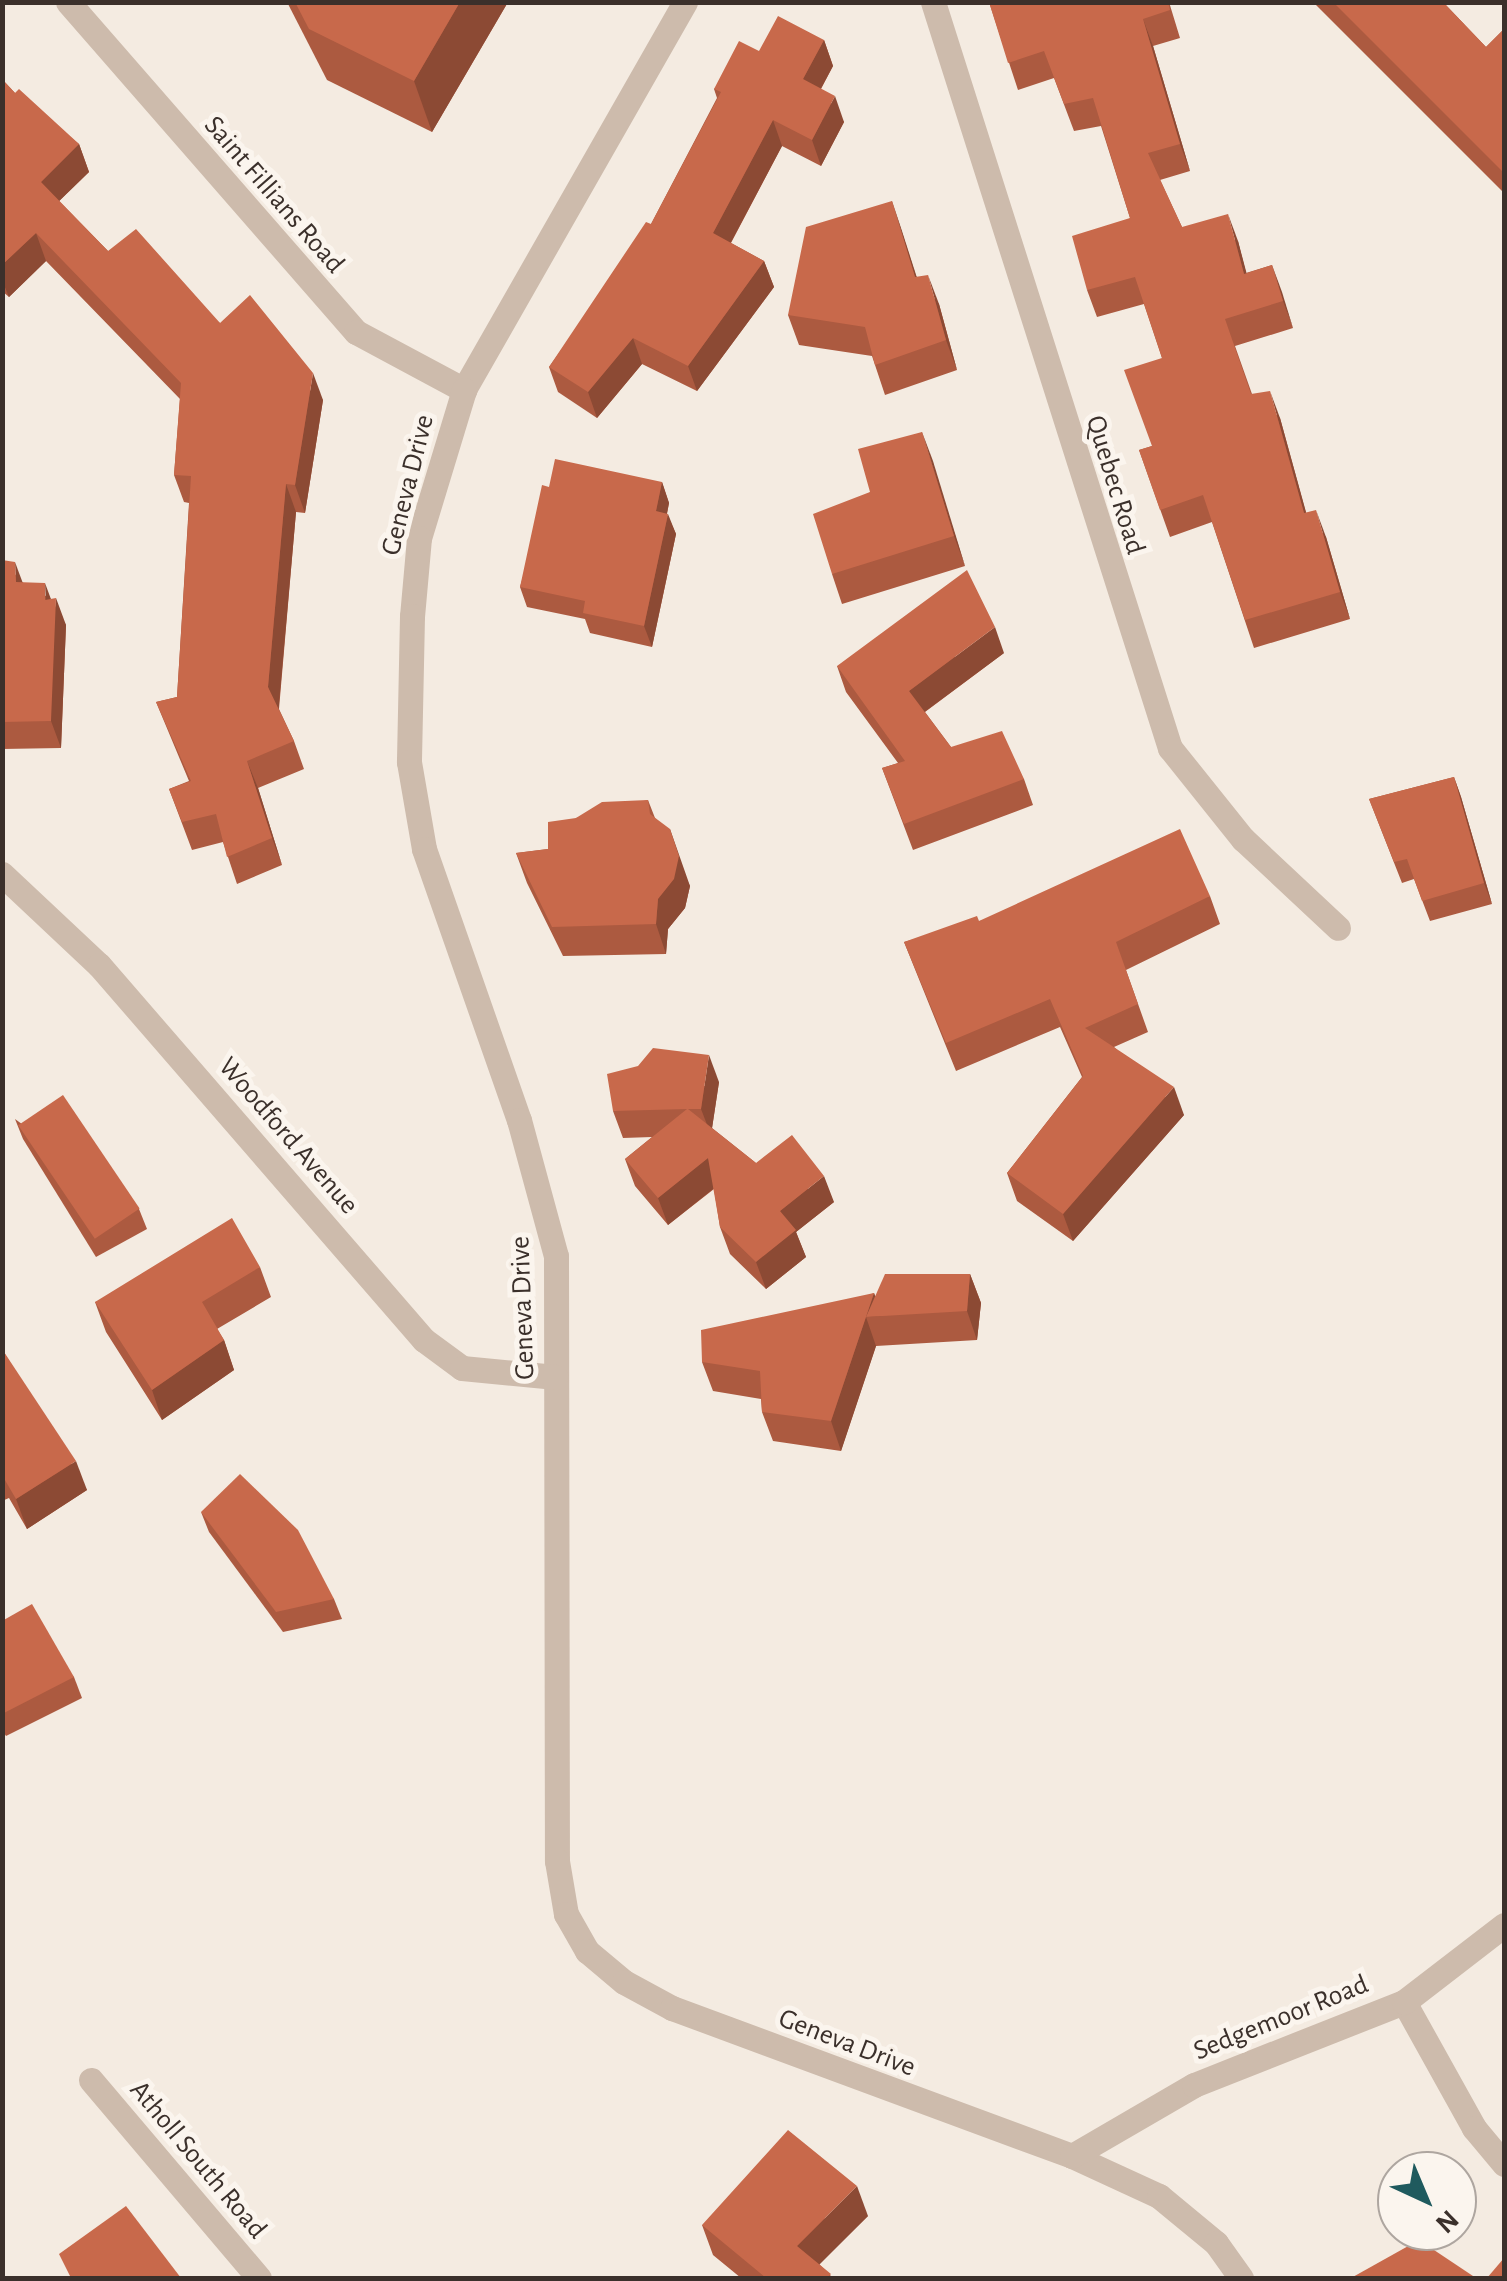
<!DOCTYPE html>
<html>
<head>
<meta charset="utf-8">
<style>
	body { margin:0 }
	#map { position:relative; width:1507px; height:2281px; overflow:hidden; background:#f4ebe1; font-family:"Alegreya Sans",sans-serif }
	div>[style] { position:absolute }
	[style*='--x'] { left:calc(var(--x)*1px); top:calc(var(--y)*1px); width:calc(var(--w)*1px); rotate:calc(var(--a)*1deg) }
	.minor>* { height:25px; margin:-12.5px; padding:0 12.5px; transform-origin:12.5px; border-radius:12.5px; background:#cdbbac }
	.wall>* { inset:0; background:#ac5a40 }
	.shaded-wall>* { inset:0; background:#8c4a34 }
	.building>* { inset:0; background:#c8694b; transform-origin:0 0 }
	span { translate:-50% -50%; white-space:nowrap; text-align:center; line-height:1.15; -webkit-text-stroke:10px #fbf5ee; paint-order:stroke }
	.street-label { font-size:28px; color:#3b302b }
	.frame { position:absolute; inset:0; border:5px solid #3b302b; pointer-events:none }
	.north { position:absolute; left:1377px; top:2151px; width:100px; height:100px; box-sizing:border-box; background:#fbf5ee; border:2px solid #aea6a0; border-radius:50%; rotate:136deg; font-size:28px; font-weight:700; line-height:40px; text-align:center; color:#3b302b }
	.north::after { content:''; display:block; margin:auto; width:35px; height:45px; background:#1f5a5e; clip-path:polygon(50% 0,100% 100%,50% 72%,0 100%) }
</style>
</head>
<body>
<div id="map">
	<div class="minor">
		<div style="--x:68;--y:2;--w:438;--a:48.9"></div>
		<div style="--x:356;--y:332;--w:123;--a:28.2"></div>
		<div style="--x:685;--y:2;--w:447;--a:119.7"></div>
		<div style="--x:464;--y:390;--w:155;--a:106.9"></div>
		<div style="--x:419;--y:538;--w:78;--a:95.1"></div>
		<div style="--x:412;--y:616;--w:146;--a:91.2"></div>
		<div style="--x:409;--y:762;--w:88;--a:80.2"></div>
		<div style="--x:424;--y:849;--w:287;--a:70.7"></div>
		<div style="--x:519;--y:1120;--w:141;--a:74.8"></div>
		<div style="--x:556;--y:1256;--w:605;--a:89.91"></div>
		<div style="--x:557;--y:1861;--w:54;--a:80.4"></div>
		<div style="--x:566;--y:1914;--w:43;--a:60.4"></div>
		<div style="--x:587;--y:1951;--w:48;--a:40"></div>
		<div style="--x:624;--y:1982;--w:55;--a:28.4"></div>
		<div style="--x:672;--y:2008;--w:427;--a:20.3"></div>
		<div style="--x:1072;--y:2156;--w:96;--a:24.7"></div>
		<div style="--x:1159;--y:2196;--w:74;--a:39.5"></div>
		<div style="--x:1216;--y:2243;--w:43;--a:54.5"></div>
		<div style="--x:933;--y:2;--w:783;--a:72.38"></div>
		<div style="--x:1170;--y:748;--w:117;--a:51.3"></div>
		<div style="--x:1243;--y:839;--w:130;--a:43.1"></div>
		<div style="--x:2;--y:874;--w:133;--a:43.2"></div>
		<div style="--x:99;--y:965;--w:496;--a:49.1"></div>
		<div style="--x:424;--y:1340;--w:47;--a:36.4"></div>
		<div style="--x:462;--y:1368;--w:94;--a:5.5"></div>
		<div style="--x:1404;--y:2002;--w:144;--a:60.9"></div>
		<div style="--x:1474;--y:2128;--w:47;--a:50.2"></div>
		<div style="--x:91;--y:2080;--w:260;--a:49.7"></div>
		<div style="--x:1072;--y:2156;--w:141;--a:-30.2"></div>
		<div style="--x:1194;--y:2085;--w:226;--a:-21.6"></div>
		<div style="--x:1404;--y:2002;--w:126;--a:-37.6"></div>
	</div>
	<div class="wall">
		<div style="clip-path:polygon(287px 2px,508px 2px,432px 132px,327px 80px)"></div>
		<div style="clip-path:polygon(989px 2px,1169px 2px,1180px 38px,1153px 46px,1190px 171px,1160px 180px,1182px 227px,1238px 241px,1246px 273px,1272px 265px,1293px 328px,1235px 346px,1252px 394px,1280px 418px,1306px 513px,1326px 537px,1350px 619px,1254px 648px,1212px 522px,1170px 537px,1139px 450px,1152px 446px,1162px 358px,1144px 304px,1097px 317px,1087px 290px,1130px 218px,1101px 126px,1074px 131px,1054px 78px,1018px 90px)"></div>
		<div style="clip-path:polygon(1313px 2px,1443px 2px,1486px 47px,1504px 29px,1504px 193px)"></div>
		<div style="clip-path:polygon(824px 40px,833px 66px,821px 89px,844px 122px,821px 166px,782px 146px,731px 243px,764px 261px,774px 287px,697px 391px,642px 364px,597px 418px,558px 392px,549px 367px,651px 224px,717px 98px,714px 89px,759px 51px)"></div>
		<div style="clip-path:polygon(2px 79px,15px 93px,79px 144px,89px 172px,59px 201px,108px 251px,220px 323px,323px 400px,305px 513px,296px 512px,279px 709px,294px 741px,304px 769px,258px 788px,282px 865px,237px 884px,223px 842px,192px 850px,169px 789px,189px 781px,156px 702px,177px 697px,189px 503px,184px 502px,174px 475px,180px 399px,46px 261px,9px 297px,2px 291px)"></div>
		<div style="clip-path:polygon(892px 201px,916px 276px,939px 304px,957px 370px,885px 395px,872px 356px,799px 345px,788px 315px)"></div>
		<div style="clip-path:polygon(922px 432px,965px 566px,842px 604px,832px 574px,870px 492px)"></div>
		<div style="clip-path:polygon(662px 482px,669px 503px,667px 514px,676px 534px,652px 647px,590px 633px,585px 619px,527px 607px,520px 587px,549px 487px)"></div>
		<div style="clip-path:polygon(2px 560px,22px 582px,51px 599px,66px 625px,61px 748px,2px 749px)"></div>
		<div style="clip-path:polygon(1004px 653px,925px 712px,951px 747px,1024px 779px,1033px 805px,913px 850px,882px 768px,898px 763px,846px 692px,837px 666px)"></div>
		<div style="clip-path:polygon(1454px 777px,1461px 797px,1492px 904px,1430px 921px,1414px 879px,1402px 883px,1369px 799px)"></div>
		<div style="clip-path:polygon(648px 800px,655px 818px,690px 886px,685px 908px,668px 929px,666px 954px,563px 956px,527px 883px,516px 853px,548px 849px,576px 818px)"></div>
		<div style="clip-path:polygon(1210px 896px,1220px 924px,1126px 970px,1148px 1032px,1114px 1047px,1184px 1115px,1073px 1241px,1017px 1201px,1007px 1173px,1082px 1077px,1060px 1027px,956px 1071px,904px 942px,979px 921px)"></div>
		<div style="clip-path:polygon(719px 1082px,712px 1128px,756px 1163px,834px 1202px,796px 1232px,806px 1257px,766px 1289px,730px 1254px,720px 1227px,714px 1189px,668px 1225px,635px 1186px,625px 1159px,652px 1137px,623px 1138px,613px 1111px)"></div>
		<div style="clip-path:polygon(15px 1119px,139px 1209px,147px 1229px,96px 1257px,23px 1139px)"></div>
		<div style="clip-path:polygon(260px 1267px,271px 1297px,217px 1329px,224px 1340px,234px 1370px,162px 1420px,106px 1332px,95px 1302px)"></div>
		<div style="clip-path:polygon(970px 1274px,981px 1303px,977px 1340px,876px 1346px,841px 1451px,773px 1441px,762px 1412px,761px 1399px,713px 1391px,702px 1362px,874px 1293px,875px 1296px)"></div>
		<div style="clip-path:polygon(2px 1349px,87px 1490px,27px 1529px,9px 1498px,2px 1501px)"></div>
		<div style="clip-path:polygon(201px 1512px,334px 1599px,342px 1619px,283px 1632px,209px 1532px)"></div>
		<div style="clip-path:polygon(2px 1621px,74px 1677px,82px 1698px,6px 1736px,2px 1730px)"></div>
		<div style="clip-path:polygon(868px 2216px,819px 2264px,833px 2278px,741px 2278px,713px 2255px,702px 2225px)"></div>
	</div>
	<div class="shaded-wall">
		<div style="clip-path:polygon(460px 2px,508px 2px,432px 132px,414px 81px)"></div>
		<div style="clip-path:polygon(1143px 19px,1153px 46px,1190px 171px,1180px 144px)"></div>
		<div style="clip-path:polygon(824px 40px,833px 66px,812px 105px,803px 79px)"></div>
		<div style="clip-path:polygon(835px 96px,844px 122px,821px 166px,812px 140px)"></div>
		<div style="clip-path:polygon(773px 120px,782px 146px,722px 259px,713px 233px)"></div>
		<div style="clip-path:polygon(79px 144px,89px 172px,51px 209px,41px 182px)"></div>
		<div style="clip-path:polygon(892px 201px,902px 231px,926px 306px,915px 277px)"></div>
		<div style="clip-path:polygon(1228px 214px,1238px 241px,1254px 301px,1244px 274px)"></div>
		<div style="clip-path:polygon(36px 233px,46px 261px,9px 297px,2px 280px,2px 265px)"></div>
		<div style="clip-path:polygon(764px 261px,774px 287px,697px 391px,688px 366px)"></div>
		<div style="clip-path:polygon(1272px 265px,1282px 292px,1293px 328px,1283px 301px)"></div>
		<div style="clip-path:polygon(928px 275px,939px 304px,957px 370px,946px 340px)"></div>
		<div style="clip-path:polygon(633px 338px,642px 364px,597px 418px,588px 392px)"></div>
		<div style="clip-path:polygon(313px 373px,323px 400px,305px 513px,295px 485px)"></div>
		<div style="clip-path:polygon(1270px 391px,1280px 418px,1314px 541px,1304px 513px)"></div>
		<div style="clip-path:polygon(922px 432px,933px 461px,965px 566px,954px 536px)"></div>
		<div style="clip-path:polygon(662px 482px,669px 503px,663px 532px,656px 511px)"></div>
		<div style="clip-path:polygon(286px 484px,296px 512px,278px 715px,268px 687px)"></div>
		<div style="clip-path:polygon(1316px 510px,1326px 537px,1350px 619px,1340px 592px)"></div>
		<div style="clip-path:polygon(668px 514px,676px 534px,652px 647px,644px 626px)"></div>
		<div style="clip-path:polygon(15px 562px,25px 589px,16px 582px)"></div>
		<div style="clip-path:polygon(45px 583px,55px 610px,56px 598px,66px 625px,61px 748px,51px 721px)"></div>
		<div style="clip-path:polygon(995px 627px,1004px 653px,919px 716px,909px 691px)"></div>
		<div style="clip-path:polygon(247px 761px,258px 788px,282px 865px,272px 838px)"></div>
		<div style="clip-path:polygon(1454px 777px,1461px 797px,1492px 904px,1484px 883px)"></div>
		<div style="clip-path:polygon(670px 829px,690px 886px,685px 908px,668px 929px,666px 954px,656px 924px,658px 899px)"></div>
		<div style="clip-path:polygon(709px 1055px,719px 1082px,711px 1135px,701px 1109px)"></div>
		<div style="clip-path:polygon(1174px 1087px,1184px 1115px,1073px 1241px,1063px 1214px)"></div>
		<div style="clip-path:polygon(708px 1158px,718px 1185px,668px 1225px,658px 1198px)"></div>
		<div style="clip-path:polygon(824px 1176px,834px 1202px,796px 1232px,806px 1257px,766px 1289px,756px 1262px,780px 1211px)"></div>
		<div style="clip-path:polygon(970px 1274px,981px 1303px,977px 1340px,967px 1311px)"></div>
		<div style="clip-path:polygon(874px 1293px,882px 1316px,866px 1317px,876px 1346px,841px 1451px,831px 1421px)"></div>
		<div style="clip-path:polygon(224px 1340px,234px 1370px,162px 1420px,152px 1390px)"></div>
		<div style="clip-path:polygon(76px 1461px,87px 1490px,27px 1529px,16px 1499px)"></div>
		<div style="clip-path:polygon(857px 2186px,868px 2216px,808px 2276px,797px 2246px)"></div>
	</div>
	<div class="building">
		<div style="clip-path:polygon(295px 2px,460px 2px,414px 81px,309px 29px)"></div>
		<div style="clip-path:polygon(989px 2px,1168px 2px,1170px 10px,1143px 19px,1180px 144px,1148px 153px,1182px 227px,1228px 214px,1244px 274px,1272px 265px,1283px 301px,1225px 319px,1251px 394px,1270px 391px,1304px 513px,1316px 510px,1340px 592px,1245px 620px,1203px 495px,1160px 510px,1139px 450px,1152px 446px,1124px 370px,1162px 358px,1135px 277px,1087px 290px,1072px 236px,1130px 218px,1093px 98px,1064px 104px,1044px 51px,1008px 63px)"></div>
		<div style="clip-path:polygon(1333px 2px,1443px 2px,1486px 47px,1504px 29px,1504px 173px)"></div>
		<div style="clip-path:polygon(778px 16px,824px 40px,803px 79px,835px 96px,812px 140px,773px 120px,713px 233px,764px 261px,688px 366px,633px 338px,588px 392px,549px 367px,646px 222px,651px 224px,721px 92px,714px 89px,739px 41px,759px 51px)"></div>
		<div style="clip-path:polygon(2px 79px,15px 93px,19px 89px,79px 144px,41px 182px,108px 251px,136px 229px,220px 323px,250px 295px,313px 373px,295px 485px,286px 484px,268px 687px,294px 741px,247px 761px,272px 838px,227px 857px,216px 814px,182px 822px,169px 789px,191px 781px,156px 702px,177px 697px,191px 476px,174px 475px,181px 383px,36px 233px,2px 265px)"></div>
		<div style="clip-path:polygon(892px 201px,915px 277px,928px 275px,946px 340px,875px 365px,865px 327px,788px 315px,806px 227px)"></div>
		<div style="clip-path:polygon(922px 432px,954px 536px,832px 574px,813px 514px,870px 492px,858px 449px)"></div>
		<div style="clip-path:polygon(555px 459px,662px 482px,656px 511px,668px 514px,644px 626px,583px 613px,585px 601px,520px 587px,542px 485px,549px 487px)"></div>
		<div style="clip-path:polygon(2px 560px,15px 562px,16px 582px,45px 583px,45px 600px,56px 598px,51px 721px,2px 722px)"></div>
		<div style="clip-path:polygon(967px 570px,995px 627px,909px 691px,951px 747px,1002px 731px,1024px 779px,904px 824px,882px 768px,905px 761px,837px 666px)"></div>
		<div style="clip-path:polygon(1454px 777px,1484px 883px,1422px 901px,1407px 859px,1394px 862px,1369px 799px)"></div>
		<div style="clip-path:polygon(648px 800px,650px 814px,670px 829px,679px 856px,674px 879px,658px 899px,656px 924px,552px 927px,516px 853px,548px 849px,548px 822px,576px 818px,602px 802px)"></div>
		<div style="clip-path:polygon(1180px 829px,1210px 896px,1116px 942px,1138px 1004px,1085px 1028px,1174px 1087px,1063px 1214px,1007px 1173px,1083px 1076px,1050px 999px,946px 1043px,904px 942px,977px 916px,979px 921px)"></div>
		<div style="clip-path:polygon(653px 1048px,709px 1055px,701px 1109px,688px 1109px,756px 1163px,792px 1135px,824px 1176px,780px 1211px,796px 1230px,756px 1262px,720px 1227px,708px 1158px,658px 1198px,625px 1159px,687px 1109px,613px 1111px,607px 1074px,638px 1066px)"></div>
		<div style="left:63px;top:1095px;width:137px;height:54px;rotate:56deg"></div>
		<div style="clip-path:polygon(232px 1218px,260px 1267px,202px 1302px,224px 1340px,152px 1390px,95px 1302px)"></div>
		<div style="clip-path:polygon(885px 1274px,970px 1274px,967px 1311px,866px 1317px)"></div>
		<div style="clip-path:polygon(874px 1293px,831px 1421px,762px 1412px,760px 1371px,702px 1362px,701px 1330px)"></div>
		<div style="clip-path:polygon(2px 1349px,76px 1461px,16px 1499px,2px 1475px)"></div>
		<div style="clip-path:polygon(240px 1474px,298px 1530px,334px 1599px,276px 1612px,201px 1512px)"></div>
		<div style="clip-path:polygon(32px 1604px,74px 1677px,2px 1714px,2px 1621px)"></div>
		<div style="clip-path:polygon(788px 2130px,857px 2186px,797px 2246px,831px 2274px,827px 2278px,766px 2278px,702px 2225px)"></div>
		<div style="clip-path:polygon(126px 2206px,181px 2278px,71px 2278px,59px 2254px)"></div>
		<div style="clip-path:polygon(1419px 2240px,1476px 2278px,1351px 2278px)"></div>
		<div style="clip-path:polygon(1504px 2258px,1504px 2278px,1487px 2278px)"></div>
	</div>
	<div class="street-label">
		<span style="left:274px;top:195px;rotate:49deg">Saint Fillians Road</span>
		<span style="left:408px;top:485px;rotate:-76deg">Geneva Drive</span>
		<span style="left:1115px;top:485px;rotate:73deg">Quebec Road</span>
		<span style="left:288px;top:1136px;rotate:49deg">Woodford Avenue</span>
		<span style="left:523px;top:1308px;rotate:-92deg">Geneva Drive</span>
		<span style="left:1281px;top:2018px;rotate:-22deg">Sedgemoor Road</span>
		<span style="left:847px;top:2043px;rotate:21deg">Geneva Drive</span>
		<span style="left:198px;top:2160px;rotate:50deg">Atholl South Road</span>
	</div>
	<div class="frame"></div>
	<div class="north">N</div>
</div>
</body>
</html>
